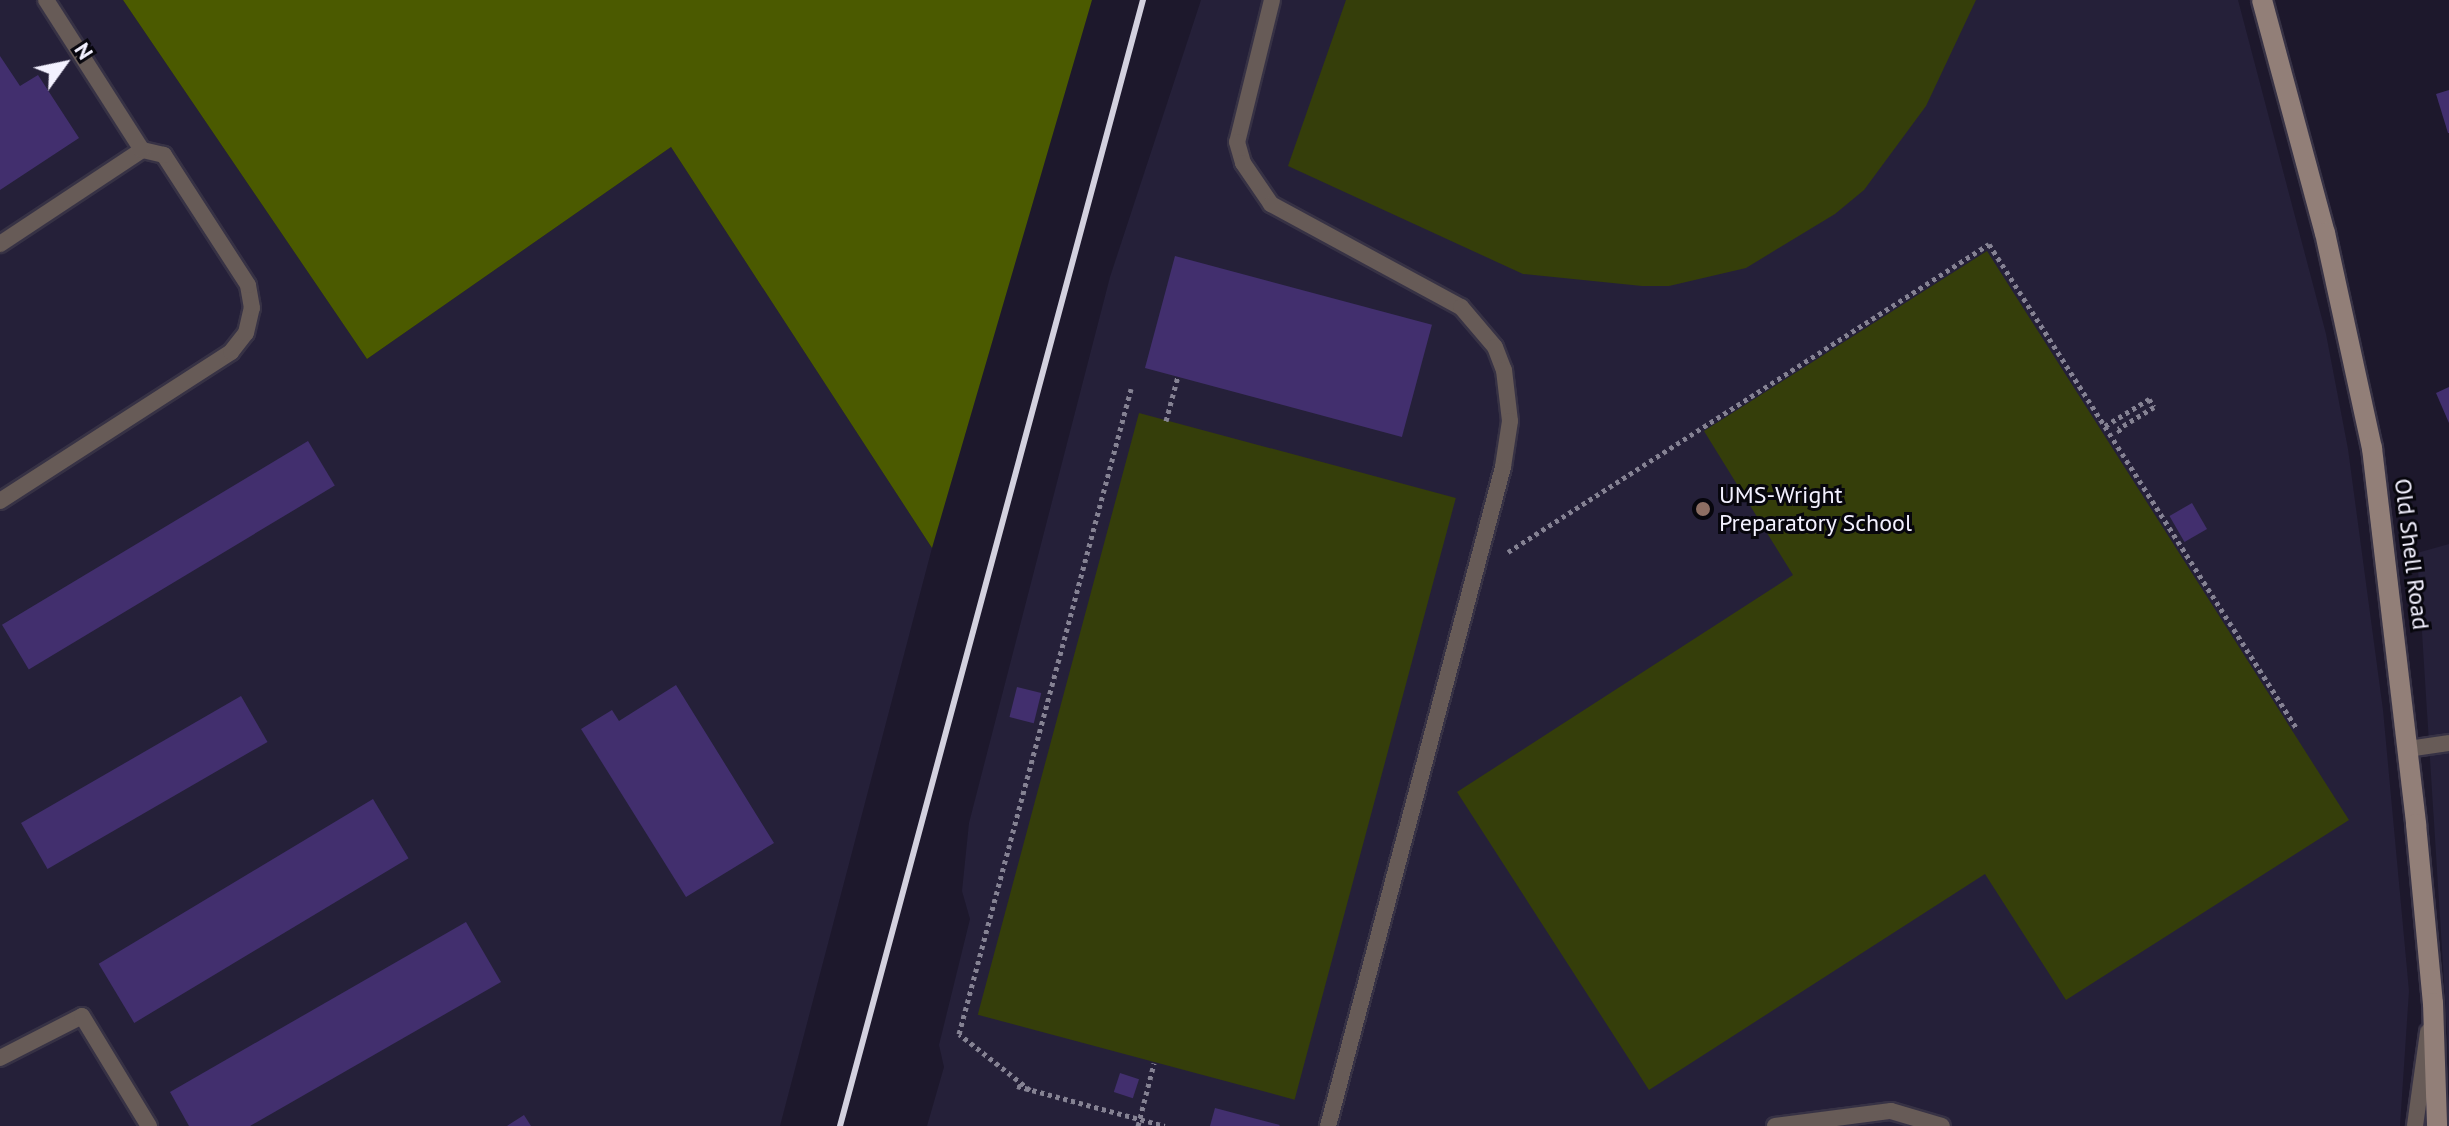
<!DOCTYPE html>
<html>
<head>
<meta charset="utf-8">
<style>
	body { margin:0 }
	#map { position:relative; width:2449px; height:1126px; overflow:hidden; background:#1d182c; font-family:"PT Sans",sans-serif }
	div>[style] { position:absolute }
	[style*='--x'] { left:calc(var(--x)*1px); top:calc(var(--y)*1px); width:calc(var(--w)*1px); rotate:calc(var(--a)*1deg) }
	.built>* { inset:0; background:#252039 }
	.green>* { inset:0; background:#353e0a; transform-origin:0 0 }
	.forest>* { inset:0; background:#4b5a00 }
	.building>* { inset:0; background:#422f6e; transform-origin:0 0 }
	.path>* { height:5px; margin-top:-2.5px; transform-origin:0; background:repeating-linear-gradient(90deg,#858293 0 4px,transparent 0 8px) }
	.roads { filter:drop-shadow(2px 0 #373245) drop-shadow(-2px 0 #373245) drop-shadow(0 2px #373245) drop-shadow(0 -2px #373245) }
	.lane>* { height:16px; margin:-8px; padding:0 8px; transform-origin:8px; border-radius:8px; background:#675b57 }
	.secondary>* { height:20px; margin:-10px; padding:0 10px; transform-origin:10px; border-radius:10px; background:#927f78 }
	.rail>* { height:6px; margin:-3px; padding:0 3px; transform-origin:3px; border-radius:3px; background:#d3d1df }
	.dots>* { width:22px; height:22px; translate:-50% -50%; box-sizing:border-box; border:4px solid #07060d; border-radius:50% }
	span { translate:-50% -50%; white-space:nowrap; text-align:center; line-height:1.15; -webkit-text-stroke:6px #07060d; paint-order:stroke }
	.poi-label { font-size:24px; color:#f3f1ff }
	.left { translate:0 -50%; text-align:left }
	.street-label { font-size:24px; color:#f3f1ff }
	.north { position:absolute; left:24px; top:24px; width:80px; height:80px; -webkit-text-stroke:6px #07060d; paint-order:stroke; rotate:57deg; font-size:22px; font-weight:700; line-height:32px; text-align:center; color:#f3f1ff }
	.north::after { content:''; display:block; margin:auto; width:28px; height:36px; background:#f3f1ff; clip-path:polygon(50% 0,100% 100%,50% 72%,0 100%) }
</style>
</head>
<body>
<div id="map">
	<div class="built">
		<div style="clip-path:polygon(0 0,123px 0,367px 359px,671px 147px,932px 548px,780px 1126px,0 1126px)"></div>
		<div style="clip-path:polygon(1201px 0,2238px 0,2326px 334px,2348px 449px,2383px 710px,2409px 991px,2400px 1126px,927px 1126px,944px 1067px,939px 1045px,970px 919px,962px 891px,969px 823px,1110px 277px)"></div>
		<div style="clip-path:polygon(2449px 544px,2449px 1060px,2417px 553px)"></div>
	</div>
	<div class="green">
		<div style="clip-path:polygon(1346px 0,1976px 0,1926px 106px,1864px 190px,1835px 214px,1746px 268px,1669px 286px,1642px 286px,1523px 274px,1288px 166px)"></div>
		<div style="clip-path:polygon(1987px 251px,2349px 820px,2066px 1000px,1985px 874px,1649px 1090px,1457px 792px,1793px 575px,1704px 431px)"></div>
		<div style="left:1139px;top:413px;width:328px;height:623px;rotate:15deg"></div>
	</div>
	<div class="forest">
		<div style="clip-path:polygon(123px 0,1092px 0,932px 548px,671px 147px,367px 359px)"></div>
	</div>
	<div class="building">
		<div style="clip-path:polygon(0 56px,20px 86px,38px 75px,79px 138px,0 190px)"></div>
		<div style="clip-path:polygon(2449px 90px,2449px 133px,2448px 133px,2436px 94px)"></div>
		<div style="left:1175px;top:256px;width:266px;height:116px;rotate:15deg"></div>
		<div style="clip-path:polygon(2449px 387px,2449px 423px,2436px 393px)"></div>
		<div style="left:308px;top:441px;width:52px;height:357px;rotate:59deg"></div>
		<div style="left:2192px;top:503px;width:30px;height:26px;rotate:60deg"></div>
		<div style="clip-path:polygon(676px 685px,774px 843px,686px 897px,581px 729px,612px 710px,619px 721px)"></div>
		<div style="left:1017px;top:687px;width:25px;height:31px;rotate:14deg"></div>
		<div style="left:241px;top:696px;width:53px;height:254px;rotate:60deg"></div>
		<div style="left:373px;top:799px;width:69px;height:320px;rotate:59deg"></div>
		<div style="clip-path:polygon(466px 922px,501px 982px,250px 1126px,189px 1126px,170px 1092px)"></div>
		<div style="left:1120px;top:1073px;width:20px;height:20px;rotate:18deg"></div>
		<div style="clip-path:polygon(1215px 1108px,1280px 1125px,1279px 1126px,1210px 1126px)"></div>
		<div style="clip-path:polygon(524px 1115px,531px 1126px,507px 1126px)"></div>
	</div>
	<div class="path">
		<div style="--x:1166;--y:421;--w:47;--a:-75.1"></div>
		<div style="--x:2105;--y:426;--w:52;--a:-31.5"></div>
		<div style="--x:2149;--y:399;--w:9;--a:58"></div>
		<div style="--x:2154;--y:407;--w:42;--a:148.6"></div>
		<div style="--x:2118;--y:429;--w:5;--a:53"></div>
		<div style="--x:1508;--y:552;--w:571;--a:-32.63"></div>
		<div style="--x:1989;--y:244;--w:575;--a:57.58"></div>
		<div style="--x:1017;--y:1086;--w:153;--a:15.1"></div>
		<div style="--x:1030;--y:1090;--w:90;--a:-141.7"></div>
		<div style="--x:959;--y:1034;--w:668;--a:-75.07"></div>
		<div style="--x:1138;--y:1126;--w:65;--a:-75.7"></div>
	</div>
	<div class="roads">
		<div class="lane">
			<div style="--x:1272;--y:0;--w:146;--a:103.8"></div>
			<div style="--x:1237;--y:142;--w:22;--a:74"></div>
			<div style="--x:1243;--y:163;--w:50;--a:55.7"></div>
			<div style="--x:1271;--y:204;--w:216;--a:28.5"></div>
			<div style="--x:1461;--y:307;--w:52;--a:49.6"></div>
			<div style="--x:1495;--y:347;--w:25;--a:69"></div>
			<div style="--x:1504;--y:370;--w:51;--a:83.3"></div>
			<div style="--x:1510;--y:421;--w:47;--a:98.7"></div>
			<div style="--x:1503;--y:467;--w:682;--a:104.87"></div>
			<div style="--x:0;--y:244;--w:170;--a:-33.5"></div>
			<div style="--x:0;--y:501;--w:275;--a:-32.8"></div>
			<div style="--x:231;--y:352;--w:24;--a:-52"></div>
			<div style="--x:246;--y:333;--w:26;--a:-77"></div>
			<div style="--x:252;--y:308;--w:23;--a:-100"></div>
			<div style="--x:248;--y:285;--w:155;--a:-122.9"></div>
			<div style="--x:164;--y:155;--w:23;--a:-167"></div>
			<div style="--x:142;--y:150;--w:178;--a:-122.6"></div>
			<div style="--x:2408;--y:749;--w:41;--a:-8.3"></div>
			<div style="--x:0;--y:1058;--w:92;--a:-27.1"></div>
			<div style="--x:82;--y:1016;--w:129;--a:58.7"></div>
			<div style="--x:1775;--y:1126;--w:117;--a:-7.4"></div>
			<div style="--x:1891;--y:1111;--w:53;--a:16.4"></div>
			<div style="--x:2415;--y:1126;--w:95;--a:-82.1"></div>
		</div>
		<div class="secondary">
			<div style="--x:2262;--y:0;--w:241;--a:74.9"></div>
			<div style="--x:2325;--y:233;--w:220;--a:77.7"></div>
			<div style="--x:2372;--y:448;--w:379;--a:83.3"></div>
			<div style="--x:2416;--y:824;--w:180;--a:84.6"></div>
			<div style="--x:2433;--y:1003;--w:123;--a:88.1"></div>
		</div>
	</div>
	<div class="rail">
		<div style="--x:840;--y:1126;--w:1166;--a:-74.94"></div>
	</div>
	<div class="dots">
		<div style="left:1703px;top:509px;background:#8d6e63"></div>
	</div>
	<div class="poi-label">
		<span class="left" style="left:1719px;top:509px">UMS-Wright<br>Preparatory School</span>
	</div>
	<div class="street-label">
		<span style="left:2412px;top:554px;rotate:83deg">Old Shell Road</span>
	</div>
	<div class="north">N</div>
</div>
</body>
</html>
